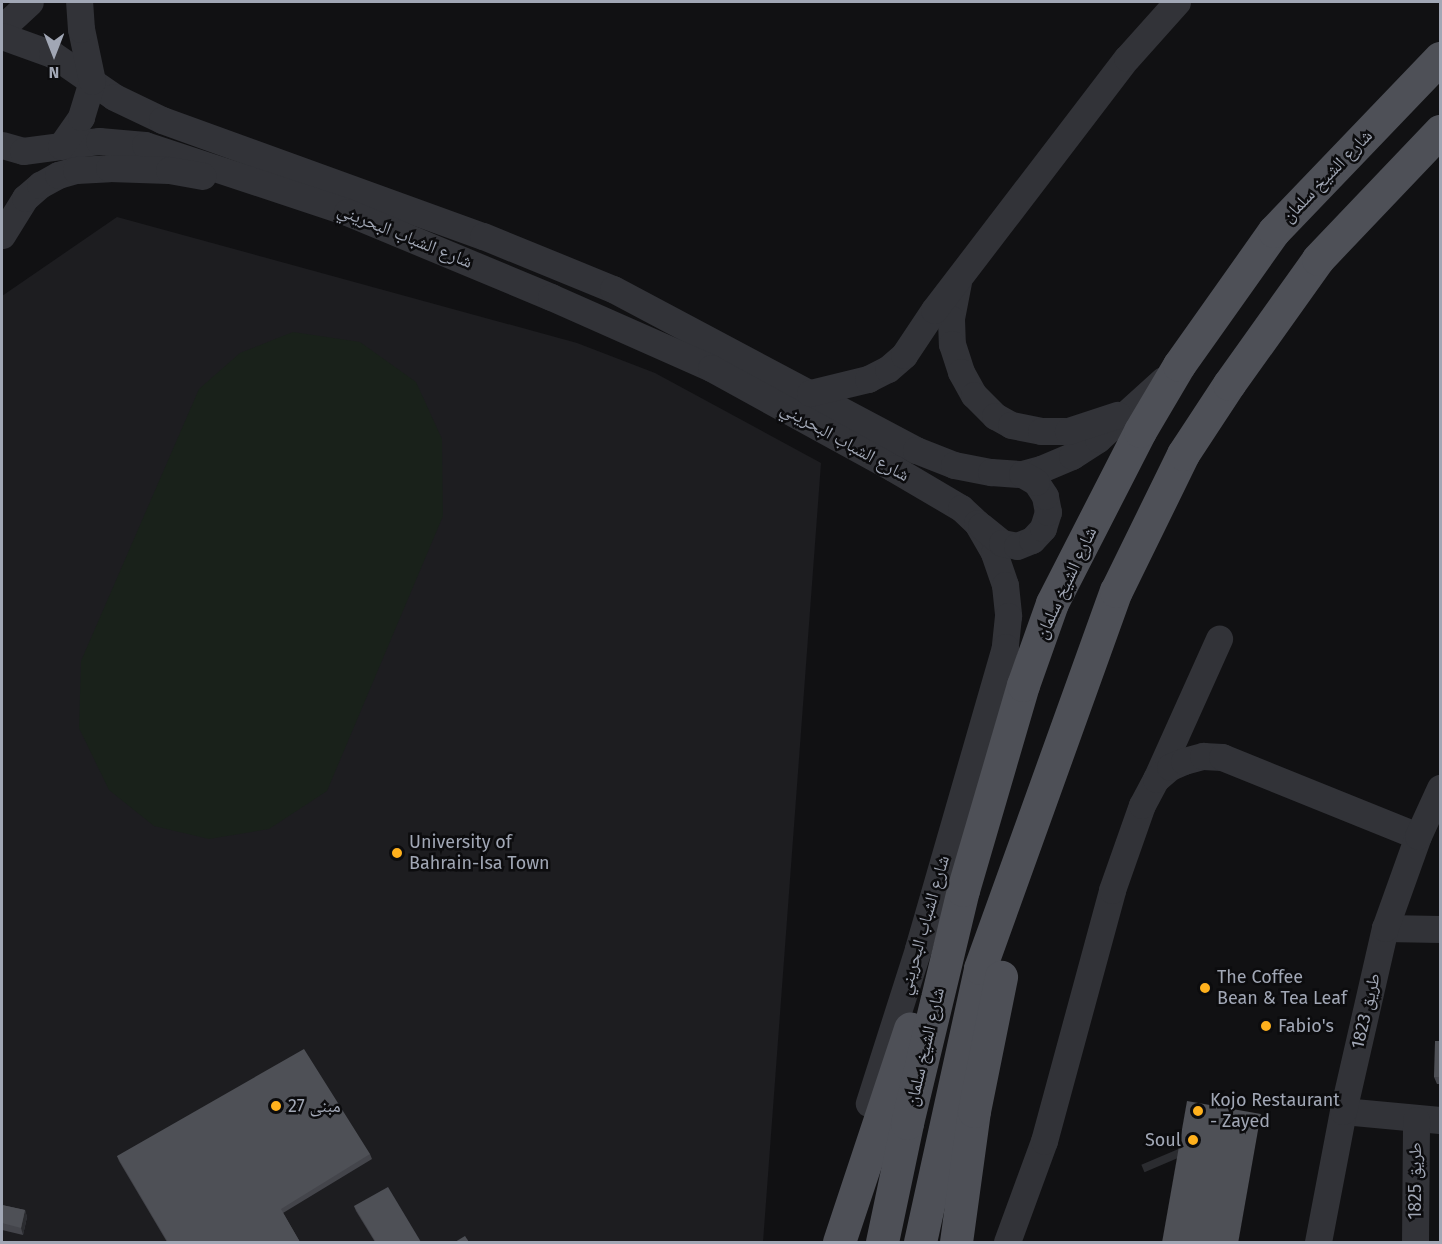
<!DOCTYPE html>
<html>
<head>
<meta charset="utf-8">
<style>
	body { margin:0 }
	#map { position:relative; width:1442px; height:1244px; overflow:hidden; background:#111113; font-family:"Fira Sans","Noto Naskh Arabic",sans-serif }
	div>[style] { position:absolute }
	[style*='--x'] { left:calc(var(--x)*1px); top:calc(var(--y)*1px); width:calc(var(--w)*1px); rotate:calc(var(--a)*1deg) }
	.built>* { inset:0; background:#1d1d20 }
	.green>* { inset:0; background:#19211a }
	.minor>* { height:27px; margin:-13.5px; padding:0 13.5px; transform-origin:13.5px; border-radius:13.5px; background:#323338 }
	.major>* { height:33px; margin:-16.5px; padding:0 16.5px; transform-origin:16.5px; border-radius:16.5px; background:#4e5057 }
	.wall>* { inset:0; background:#44454b }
	.shaded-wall>* { inset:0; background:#2b2c30; transform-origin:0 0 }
	.building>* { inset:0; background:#4e5056; transform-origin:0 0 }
	.dots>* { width:16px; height:16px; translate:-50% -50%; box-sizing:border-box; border:3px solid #0c0c0e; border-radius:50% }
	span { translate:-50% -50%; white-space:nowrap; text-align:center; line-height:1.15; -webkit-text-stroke:5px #0c0c0e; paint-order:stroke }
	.street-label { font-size:18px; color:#a1a7b5 }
	.poi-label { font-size:18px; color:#a1a7b5 }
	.left { translate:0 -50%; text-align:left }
	.right { translate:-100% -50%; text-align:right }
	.frame { position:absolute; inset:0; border:3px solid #a1a7b5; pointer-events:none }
	.north { position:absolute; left:24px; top:24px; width:60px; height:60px; -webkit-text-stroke:4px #0c0c0e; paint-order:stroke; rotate:180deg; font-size:16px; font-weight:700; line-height:24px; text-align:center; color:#a1a7b5 }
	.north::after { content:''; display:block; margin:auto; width:21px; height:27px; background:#a1a7b5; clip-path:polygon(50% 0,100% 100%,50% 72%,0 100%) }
</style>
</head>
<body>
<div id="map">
	<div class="built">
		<div style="clip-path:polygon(117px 217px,577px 343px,655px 373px,821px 463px,763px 1242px,2px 1242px,2px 296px)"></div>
	</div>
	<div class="green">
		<div style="clip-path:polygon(293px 332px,360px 342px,416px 382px,442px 439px,443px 516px,327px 791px,269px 829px,209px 839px,154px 826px,109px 790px,79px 728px,81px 661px,199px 389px,240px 353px)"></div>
	</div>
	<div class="minor">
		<div style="--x:2;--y:28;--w:38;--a:-43"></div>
		<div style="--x:2;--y:36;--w:53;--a:19.8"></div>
		<div style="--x:52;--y:54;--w:75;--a:34.7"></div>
		<div style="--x:114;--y:97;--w:53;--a:25.6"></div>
		<div style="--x:162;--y:120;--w:341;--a:19.9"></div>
		<div style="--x:483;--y:236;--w:140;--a:22.2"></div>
		<div style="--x:613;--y:289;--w:343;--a:28"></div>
		<div style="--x:916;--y:450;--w:41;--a:21.5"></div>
		<div style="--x:954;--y:465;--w:38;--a:11"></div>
		<div style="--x:991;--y:472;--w:31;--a:4"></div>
		<div style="--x:1022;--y:474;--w:20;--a:-15"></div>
		<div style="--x:1041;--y:469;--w:34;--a:-23"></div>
		<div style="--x:1072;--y:456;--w:31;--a:-33"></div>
		<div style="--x:1098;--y:439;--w:88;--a:-42.2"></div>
		<div style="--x:2;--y:145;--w:22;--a:16"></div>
		<div style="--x:23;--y:151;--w:77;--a:-7.5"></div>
		<div style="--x:99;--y:141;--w:46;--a:5"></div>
		<div style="--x:145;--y:145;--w:213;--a:18.3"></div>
		<div style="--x:347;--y:212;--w:221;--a:22.6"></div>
		<div style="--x:551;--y:297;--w:175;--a:23.9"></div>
		<div style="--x:711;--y:368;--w:208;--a:28.8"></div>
		<div style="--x:893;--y:468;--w:79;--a:30.5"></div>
		<div style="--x:961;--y:508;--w:22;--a:43"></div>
		<div style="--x:977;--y:523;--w:34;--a:60"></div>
		<div style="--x:994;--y:553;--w:34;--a:71"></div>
		<div style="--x:1005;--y:585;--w:31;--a:84"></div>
		<div style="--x:1008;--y:616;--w:31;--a:96"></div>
		<div style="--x:1005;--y:647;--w:314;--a:106.1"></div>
		<div style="--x:918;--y:949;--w:162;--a:107.7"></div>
		<div style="--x:61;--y:146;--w:35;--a:-55"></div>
		<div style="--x:81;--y:117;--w:38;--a:-73"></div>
		<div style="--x:92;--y:81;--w:53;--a:-101.9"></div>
		<div style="--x:81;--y:29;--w:27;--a:-94"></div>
		<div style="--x:2;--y:235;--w:44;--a:-58.1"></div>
		<div style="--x:25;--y:198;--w:20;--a:-41"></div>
		<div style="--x:40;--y:185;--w:21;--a:-29"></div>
		<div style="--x:58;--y:175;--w:19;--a:-16"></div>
		<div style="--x:76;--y:170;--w:33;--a:-3"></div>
		<div style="--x:109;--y:168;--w:60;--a:1.9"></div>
		<div style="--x:169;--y:170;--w:34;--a:10"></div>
		<div style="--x:958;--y:282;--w:38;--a:101"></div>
		<div style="--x:951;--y:319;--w:25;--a:88"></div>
		<div style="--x:952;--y:344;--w:29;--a:72"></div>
		<div style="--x:961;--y:372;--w:26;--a:61"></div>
		<div style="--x:974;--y:395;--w:30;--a:45"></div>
		<div style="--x:995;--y:416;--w:18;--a:29"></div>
		<div style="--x:1011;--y:425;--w:31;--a:11"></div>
		<div style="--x:1041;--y:431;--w:27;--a:0"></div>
		<div style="--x:1068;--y:431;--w:52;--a:-18.1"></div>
		<div style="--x:810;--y:393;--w:60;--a:-13.6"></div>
		<div style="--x:868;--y:379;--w:22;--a:-27"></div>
		<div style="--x:888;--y:369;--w:21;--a:-41"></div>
		<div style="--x:904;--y:355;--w:54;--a:-56.3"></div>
		<div style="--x:934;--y:310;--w:317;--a:-52.6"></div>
		<div style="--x:1127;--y:58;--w:75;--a:-48.2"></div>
		<div style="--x:981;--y:526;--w:27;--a:39"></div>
		<div style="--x:1002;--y:543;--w:15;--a:11"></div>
		<div style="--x:1017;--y:546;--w:16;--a:-22"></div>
		<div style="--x:1032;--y:540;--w:16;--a:-47"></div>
		<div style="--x:1043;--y:528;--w:17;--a:-73"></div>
		<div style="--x:1048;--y:512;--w:16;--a:-101"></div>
		<div style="--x:1045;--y:496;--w:17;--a:-123"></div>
		<div style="--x:1036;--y:482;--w:16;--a:-150"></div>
		<div style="--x:1156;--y:779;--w:154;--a:-65.8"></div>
		<div style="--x:1385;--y:928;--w:55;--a:1"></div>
		<div style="--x:1343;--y:1111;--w:97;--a:5.3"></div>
		<div style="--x:1007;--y:1242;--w:108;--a:-69.9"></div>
		<div style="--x:1044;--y:1141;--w:260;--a:-74.8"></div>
		<div style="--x:1112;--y:890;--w:90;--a:-70.6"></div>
		<div style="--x:1142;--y:805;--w:30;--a:-62"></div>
		<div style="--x:1156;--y:779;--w:18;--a:-41"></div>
		<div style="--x:1170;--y:767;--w:15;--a:-23"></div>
		<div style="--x:1184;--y:761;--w:20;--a:-15"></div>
		<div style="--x:1203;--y:756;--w:19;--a:3"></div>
		<div style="--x:1222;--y:757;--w:211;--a:22"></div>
		<div style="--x:1318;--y:1242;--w:133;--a:-79.2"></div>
		<div style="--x:1343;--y:1111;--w:188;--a:-77.1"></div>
		<div style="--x:1385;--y:928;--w:98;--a:-70.3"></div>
		<div style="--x:1418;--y:836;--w:53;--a:-65.4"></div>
		<div style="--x:1415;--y:1242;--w:122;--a:-89.5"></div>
	</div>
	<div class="major">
		<div style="--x:839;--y:1242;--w:225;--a:-71.6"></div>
		<div style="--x:882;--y:1242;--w:122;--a:-78.1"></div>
		<div style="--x:907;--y:1123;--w:240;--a:-76.5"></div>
		<div style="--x:963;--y:890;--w:214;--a:-73.7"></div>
		<div style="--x:1023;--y:685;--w:87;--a:-70.5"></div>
		<div style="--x:1052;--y:603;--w:193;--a:-62.9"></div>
		<div style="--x:1140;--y:431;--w:77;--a:-59.4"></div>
		<div style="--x:1179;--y:365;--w:164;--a:-54.7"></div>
		<div style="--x:1274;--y:231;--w:240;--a:-46.2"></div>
		<div style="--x:920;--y:1242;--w:280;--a:-77.6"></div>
		<div style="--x:980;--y:968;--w:401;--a:-70.2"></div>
		<div style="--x:1116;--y:591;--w:153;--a:-63.9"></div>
		<div style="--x:1183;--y:454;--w:84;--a:-56.7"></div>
		<div style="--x:1229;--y:384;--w:153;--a:-54.5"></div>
		<div style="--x:1318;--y:259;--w:177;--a:-46.4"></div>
		<div style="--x:956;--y:1242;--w:132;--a:-82.2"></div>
		<div style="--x:974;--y:1111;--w:137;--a:-78.6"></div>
	</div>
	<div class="wall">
		<div style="clip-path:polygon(1440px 1041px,1440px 1084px,1437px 1084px,1434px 1077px)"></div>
		<div style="clip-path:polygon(370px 1154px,372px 1159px,283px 1213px,300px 1242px,167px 1242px,119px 1161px,117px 1156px)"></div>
		<div style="clip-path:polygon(2px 1205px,25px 1210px,27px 1217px,23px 1235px,2px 1230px)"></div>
		<div style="clip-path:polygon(354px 1206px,421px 1242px,375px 1242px,356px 1211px)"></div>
	</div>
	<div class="shaded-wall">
		<div style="left:1261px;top:1114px;width:8px;height:130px;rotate:67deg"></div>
		<div style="clip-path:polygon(25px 1210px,27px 1217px,23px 1235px,21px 1228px)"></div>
	</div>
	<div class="building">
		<div style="clip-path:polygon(1435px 1041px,1440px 1041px,1440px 1077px,1434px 1077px)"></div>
		<div style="clip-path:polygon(304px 1049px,370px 1154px,281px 1209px,300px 1242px,168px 1242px,117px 1156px)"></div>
		<div style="left:1187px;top:1101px;width:75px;height:143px;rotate:10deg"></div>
		<div style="clip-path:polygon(388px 1187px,421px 1242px,376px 1242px,354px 1206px)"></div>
		<div style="clip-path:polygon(2px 1205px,25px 1210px,21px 1228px,2px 1223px)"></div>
		<div style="clip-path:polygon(465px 1236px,469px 1242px,455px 1242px)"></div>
	</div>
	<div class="dots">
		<div style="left:397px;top:853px;background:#ffb11d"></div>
		<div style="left:1205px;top:988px;background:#ffb11d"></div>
		<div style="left:1266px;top:1026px;background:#ffb11d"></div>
		<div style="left:276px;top:1106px;background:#ffb11d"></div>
		<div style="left:1198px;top:1111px;background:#ffb11d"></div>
		<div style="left:1193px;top:1140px;background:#ffb11d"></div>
	</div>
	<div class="street-label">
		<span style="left:1327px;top:176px;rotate:-46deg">شارع الشيخ سلمان</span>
		<span style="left:405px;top:236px;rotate:22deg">شارع الشباب البحريني</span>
		<span style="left:845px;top:442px;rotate:29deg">شارع الشباب البحريني</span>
		<span style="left:1066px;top:583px;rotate:-65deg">شارع الشيخ سلمان</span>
		<span style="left:924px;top:925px;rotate:-74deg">شارع الشباب البحريني</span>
		<span style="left:1366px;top:1011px;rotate:-77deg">طريق 1823</span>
		<span style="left:925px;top:1047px;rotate:-77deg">شارع الشيخ سلمان</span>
		<span style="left:1415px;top:1181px;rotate:-90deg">طريق 1825</span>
	</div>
	<div class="poi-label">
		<span class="left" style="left:409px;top:853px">University of<br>Bahrain-Isa Town</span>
		<span class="left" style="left:1217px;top:988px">The Coffee<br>Bean &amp; Tea Leaf</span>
		<span class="left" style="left:1278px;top:1026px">Fabio's</span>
		<span class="left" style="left:1210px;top:1111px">Kojo Restaurant<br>- Zayed</span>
		<span class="left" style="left:288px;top:1106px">مبنى 27</span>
		<span class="right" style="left:1181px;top:1140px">Soul</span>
	</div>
	<div class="frame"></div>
	<div class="north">N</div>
</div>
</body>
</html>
